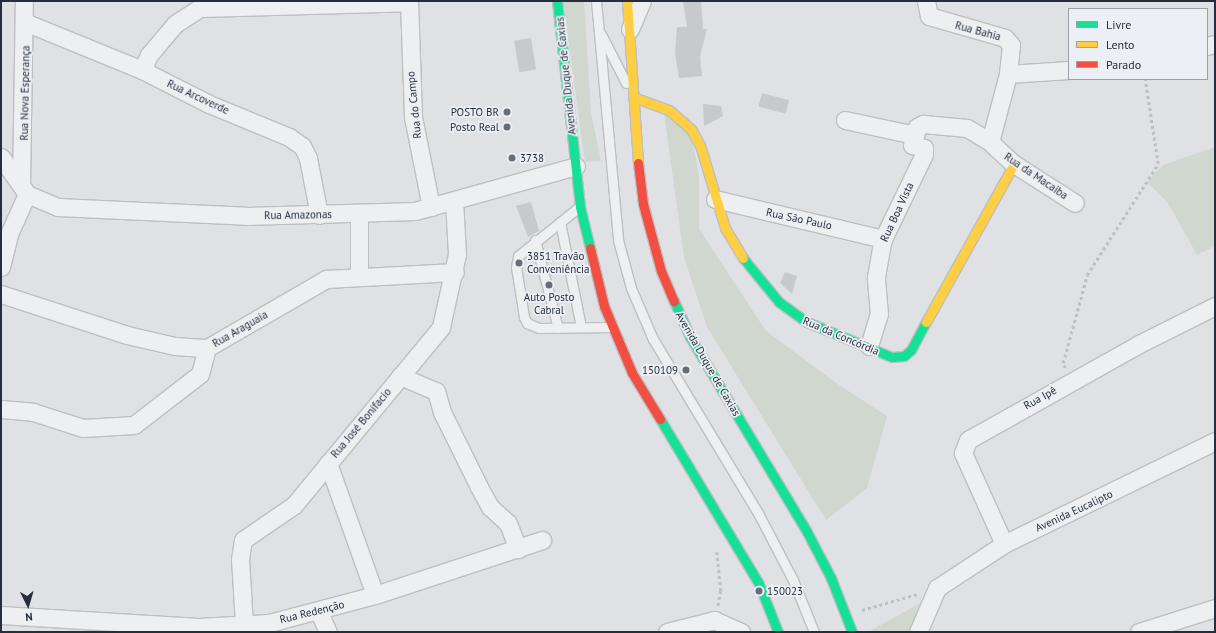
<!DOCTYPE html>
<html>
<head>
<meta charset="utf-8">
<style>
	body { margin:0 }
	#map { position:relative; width:1216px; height:633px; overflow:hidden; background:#dfe1e4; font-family:"PT Sans",sans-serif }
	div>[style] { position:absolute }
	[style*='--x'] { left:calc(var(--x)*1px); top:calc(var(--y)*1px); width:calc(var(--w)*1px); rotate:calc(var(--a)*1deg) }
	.green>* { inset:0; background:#cfd7cf }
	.building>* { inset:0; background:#c7c9cc; transform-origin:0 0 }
	.path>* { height:2.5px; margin-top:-1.25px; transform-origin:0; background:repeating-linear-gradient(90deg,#bdbfc4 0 3px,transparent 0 6px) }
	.roads { filter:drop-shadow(1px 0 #bdbfc2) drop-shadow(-1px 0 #bdbfc2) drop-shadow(0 1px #bdbfc2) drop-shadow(0 -1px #bdbfc2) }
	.lane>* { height:9px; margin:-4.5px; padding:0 4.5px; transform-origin:4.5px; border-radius:4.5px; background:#eeeff0 }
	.street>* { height:17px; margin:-8.5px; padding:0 8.5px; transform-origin:8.5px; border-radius:8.5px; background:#eeeff0 }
	.fast>* { height:9px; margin:-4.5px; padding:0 4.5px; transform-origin:4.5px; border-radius:4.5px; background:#16e098 }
	.slow>* { height:9px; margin:-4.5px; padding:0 4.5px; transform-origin:4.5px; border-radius:4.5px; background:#ffcf43 }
	.jam>* { height:9px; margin:-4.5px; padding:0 4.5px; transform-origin:4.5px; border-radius:4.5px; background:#f24e42 }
	.dots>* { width:11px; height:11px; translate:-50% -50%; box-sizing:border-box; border:2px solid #eceff4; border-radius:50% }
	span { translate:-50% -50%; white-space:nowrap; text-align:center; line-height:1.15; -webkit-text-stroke:3.5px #eceff4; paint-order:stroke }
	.street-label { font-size:11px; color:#272e3b }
	.poi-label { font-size:11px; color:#272e3b }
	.right { translate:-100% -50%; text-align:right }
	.left { translate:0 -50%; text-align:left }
	.frame { position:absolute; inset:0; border:2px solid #272e3b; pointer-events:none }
	.legend { position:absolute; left:1068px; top:8px; width:140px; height:72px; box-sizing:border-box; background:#eceff4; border:1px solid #9da2aa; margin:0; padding:5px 7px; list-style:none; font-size:12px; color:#272e3b }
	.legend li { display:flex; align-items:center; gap:8px; height:20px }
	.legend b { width:20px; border:1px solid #9da2aa }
	.north { position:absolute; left:8px; top:585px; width:40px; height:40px; -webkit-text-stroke:3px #eceff4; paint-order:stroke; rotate:175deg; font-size:11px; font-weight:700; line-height:16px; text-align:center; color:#272e3b }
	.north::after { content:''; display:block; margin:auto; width:14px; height:18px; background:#272e3b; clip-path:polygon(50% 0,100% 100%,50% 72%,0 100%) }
</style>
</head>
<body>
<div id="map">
	<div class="green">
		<div style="clip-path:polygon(563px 1px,584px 1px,591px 113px,601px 161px,585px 162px)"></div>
		<div style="clip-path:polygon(664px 113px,688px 117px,699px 176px,699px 229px,766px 331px,839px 385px,887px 416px,867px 488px,826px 520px,707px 327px,684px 257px)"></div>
		<div style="clip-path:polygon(1215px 147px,1215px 246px,1197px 255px,1168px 203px,1147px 182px,1163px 165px)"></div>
		<div style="clip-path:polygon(924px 601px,915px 632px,870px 632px,870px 631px)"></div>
	</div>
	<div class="building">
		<div style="clip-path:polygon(683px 1px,701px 1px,703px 29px,707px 29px,700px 56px,702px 76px,679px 78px,675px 53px,677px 27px,687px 27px)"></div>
		<div style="left:531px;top:38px;width:32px;height:17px;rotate:81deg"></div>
		<div style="left:762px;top:93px;width:28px;height:14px;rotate:15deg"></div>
		<div style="clip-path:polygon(703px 104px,721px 106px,723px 116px,704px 126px)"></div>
		<div style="clip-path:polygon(531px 202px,539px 231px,528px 237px,516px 206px)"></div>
		<div style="clip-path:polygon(785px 272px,797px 276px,792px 294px,780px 283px)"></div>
	</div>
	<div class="path">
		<div style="--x:1065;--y:368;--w:5;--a:-112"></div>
		<div style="--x:1063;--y:363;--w:91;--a:-74.7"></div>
		<div style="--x:1087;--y:275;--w:132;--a:-57.4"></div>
		<div style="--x:1158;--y:164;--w:86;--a:-98.7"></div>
		<div style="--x:717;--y:552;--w:39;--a:84"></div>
		<div style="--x:721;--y:591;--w:15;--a:101"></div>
		<div style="--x:862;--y:610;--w:57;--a:-16.2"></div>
	</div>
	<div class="roads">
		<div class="lane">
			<div style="--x:596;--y:1;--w:240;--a:84.7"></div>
			<div style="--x:618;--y:240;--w:50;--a:74.8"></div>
			<div style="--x:631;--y:288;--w:56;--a:66.7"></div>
			<div style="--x:653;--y:339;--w:203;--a:58.9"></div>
			<div style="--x:758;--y:513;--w:76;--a:62.4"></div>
			<div style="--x:793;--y:580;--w:56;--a:68"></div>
			<div style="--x:601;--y:34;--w:55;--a:63"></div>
			<div style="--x:579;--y:207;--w:78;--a:141.2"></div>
			<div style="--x:518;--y:256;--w:11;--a:100"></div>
			<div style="--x:516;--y:267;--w:51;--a:80.9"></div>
			<div style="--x:524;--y:317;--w:7;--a:63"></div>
			<div style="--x:527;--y:323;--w:13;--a:23"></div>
			<div style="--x:539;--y:328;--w:73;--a:-0.8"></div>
			<div style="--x:560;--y:222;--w:107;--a:78.7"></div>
			<div style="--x:535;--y:240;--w:91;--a:75.4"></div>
		</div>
		<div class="street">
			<div style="--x:409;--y:1;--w:116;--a:88"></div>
			<div style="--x:413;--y:117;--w:92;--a:78.7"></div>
			<div style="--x:926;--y:1;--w:15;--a:79"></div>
			<div style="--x:929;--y:16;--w:79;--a:16.1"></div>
			<div style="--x:1005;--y:38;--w:9;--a:49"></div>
			<div style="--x:1011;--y:45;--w:29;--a:96"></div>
			<div style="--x:1008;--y:74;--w:70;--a:104.8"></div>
			<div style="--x:27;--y:23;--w:124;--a:22.2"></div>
			<div style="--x:142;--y:70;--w:75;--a:26.9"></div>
			<div style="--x:209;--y:104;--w:87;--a:22.4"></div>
			<div style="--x:289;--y:137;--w:16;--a:35"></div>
			<div style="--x:302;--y:146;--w:13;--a:63"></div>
			<div style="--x:308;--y:158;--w:58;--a:79.1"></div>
			<div style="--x:630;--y:29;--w:30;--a:-67"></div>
			<div style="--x:1207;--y:46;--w:8;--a:-14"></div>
			<div style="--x:142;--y:70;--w:17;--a:-65"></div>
			<div style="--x:149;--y:55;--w:40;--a:-50"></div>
			<div style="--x:175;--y:24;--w:30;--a:-33"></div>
			<div style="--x:200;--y:8;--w:209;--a:-1.6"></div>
			<div style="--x:1008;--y:74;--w:61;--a:-3.8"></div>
			<div style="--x:845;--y:120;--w:72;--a:12.1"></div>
			<div style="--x:915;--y:135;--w:8;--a:-76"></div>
			<div style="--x:917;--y:127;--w:7;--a:-27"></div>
			<div style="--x:923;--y:124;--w:44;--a:5.2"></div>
			<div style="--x:967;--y:128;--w:27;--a:31"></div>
			<div style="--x:990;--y:142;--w:33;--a:43"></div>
			<div style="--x:1014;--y:164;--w:72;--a:32.6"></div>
			<div style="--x:1;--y:157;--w:45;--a:54.9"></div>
			<div style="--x:27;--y:194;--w:34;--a:23"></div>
			<div style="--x:58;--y:207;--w:188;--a:2.7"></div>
			<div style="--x:246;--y:216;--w:169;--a:-1.7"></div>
			<div style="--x:415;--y:211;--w:167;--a:-15.6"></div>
			<div style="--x:21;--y:185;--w:184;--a:-89.1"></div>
			<div style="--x:715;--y:199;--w:173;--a:13.4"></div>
			<div style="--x:359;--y:213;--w:63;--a:90"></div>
			<div style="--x:1;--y:267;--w:34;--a:-76"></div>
			<div style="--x:9;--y:234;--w:44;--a:-65.8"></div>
			<div style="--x:1;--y:294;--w:133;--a:18"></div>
			<div style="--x:127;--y:335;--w:49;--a:12.9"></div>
			<div style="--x:175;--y:346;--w:32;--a:4"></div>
			<div style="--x:207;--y:348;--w:138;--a:-30.1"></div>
			<div style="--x:326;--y:279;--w:129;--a:-3.1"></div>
			<div style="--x:869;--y:346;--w:34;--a:-73"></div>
			<div style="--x:879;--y:314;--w:37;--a:-95"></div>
			<div style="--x:876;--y:277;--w:39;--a:-80"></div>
			<div style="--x:883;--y:239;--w:94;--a:-64.2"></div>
			<div style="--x:924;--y:154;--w:6;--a:-90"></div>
			<div style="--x:924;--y:148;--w:12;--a:-166"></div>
			<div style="--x:912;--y:145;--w:10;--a:-73"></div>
			<div style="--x:400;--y:376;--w:39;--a:23"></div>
			<div style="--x:436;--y:391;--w:22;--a:74"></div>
			<div style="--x:442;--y:412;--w:84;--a:63.7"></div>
			<div style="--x:479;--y:487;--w:23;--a:61"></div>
			<div style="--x:490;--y:507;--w:24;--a:42"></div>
			<div style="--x:508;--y:523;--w:28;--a:69"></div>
			<div style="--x:1;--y:409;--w:32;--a:5"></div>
			<div style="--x:33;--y:412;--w:52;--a:17.7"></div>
			<div style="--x:83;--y:428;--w:51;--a:-3.4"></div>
			<div style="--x:134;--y:425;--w:83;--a:-37.7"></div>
			<div style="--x:200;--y:374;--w:27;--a:-75"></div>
			<div style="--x:328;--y:463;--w:140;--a:70.4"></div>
			<div style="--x:1004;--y:544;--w:100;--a:-114.3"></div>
			<div style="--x:963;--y:453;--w:14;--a:-69"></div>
			<div style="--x:968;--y:440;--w:196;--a:-29.3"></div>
			<div style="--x:1139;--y:344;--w:85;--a:-26.6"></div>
			<div style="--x:319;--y:612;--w:22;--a:66"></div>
			<div style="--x:1;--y:615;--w:198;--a:3.5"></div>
			<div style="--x:199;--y:627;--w:70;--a:-3.3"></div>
			<div style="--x:269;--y:623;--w:110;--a:-14.8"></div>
			<div style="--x:375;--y:595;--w:176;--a:-18.2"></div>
			<div style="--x:244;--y:624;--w:65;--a:-93.5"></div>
			<div style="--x:240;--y:559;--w:19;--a:-81"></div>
			<div style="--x:243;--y:540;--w:62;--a:-34.5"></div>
			<div style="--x:294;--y:505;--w:231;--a:-50.4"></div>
			<div style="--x:441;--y:327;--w:75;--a:-77.6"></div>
			<div style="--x:457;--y:254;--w:53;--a:-93.2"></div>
			<div style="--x:667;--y:632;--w:49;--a:-14.3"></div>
			<div style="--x:714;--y:620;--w:30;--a:24"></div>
			<div style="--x:918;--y:632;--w:48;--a:-66.6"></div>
			<div style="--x:937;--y:588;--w:80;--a:-33.3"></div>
			<div style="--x:1004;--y:544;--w:235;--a:-26"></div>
			<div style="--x:1139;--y:632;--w:80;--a:-17.5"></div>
		</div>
		<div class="fast">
			<div style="--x:557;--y:1;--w:207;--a:83.6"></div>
			<div style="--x:580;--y:207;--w:42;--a:76.3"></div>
			<div style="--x:743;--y:258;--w:57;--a:50.7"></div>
			<div style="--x:779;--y:302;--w:34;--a:36"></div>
			<div style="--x:807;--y:322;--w:92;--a:22.4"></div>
			<div style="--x:892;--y:357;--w:12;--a:-5"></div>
			<div style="--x:904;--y:356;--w:9;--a:-41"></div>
			<div style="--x:911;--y:350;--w:32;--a:-62"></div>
			<div style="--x:674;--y:301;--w:39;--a:66"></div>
			<div style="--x:690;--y:337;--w:227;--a:59"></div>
			<div style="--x:807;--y:532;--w:52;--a:62.4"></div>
			<div style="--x:831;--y:578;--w:58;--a:68.7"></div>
			<div style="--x:660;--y:419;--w:192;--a:59"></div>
			<div style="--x:759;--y:584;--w:52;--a:68.4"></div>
		</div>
		<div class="slow">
			<div style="--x:627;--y:1;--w:162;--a:86.1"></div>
			<div style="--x:633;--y:97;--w:38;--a:20"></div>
			<div style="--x:669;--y:110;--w:29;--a:41"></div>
			<div style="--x:691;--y:129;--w:18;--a:61"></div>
			<div style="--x:700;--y:145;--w:87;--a:73.2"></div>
			<div style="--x:725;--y:228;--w:35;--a:59"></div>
			<div style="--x:926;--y:322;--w:181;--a:-60.9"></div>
		</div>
		<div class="jam">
			<div style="--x:638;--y:163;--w:41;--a:83"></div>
			<div style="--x:643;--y:204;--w:69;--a:75"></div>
			<div style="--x:661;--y:271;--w:33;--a:67"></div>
			<div style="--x:590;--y:248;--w:60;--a:76.4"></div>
			<div style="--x:604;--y:306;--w:73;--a:67.3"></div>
			<div style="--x:632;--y:373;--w:54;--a:58.7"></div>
		</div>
	</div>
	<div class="dots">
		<div style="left:507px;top:112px;background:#676d76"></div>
		<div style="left:507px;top:127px;background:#676d76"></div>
		<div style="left:512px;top:158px;background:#676d76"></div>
		<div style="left:519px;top:263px;background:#676d76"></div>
		<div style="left:549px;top:285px;background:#676d76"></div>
		<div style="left:686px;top:370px;background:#676d76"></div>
		<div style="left:759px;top:591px;background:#676d76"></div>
	</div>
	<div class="street-label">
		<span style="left:978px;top:31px;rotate:15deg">Rua Bahia</span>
		<span style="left:566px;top:76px;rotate:-96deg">Avenida Duque de Caxias</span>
		<span style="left:25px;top:93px;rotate:-89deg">Rua Nova Esperança</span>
		<span style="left:198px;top:97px;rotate:25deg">Rua Arcoverde</span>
		<span style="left:414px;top:105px;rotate:-96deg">Rua do Campo</span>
		<span style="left:1036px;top:176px;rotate:34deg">Rua da Macaiba</span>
		<span style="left:897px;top:212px;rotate:-65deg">Rua Boa Vista</span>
		<span style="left:298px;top:215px;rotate:-1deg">Rua Amazonas</span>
		<span style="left:799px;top:219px;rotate:12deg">Rua São Paulo</span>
		<span style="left:240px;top:329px;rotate:-30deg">Rua Araguaia</span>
		<span style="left:841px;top:336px;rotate:23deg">Rua da Concórdia</span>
		<span style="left:708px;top:364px;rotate:60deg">Avenida Duque de Caxias</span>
		<span style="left:1040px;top:398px;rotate:-29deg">Rua Ipê</span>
		<span style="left:361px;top:423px;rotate:-50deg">Rua José Bonifacio</span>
		<span style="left:1074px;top:511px;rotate:-25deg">Avenida Eucalipto</span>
		<span style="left:312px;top:612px;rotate:-14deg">Rua Redenção</span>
	</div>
	<div class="poi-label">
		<span class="right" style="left:499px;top:112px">POSTO BR</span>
		<span class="right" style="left:499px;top:127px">Posto Real</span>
		<span class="left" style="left:520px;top:158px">3738</span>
		<span class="left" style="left:527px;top:263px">3851 Travão<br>Conveniência</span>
		<span style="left:549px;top:304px">Auto Posto<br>Cabral</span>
		<span class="right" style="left:678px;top:370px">150109</span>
		<span class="left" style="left:767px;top:591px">150023</span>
	</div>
	<div class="frame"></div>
	<ul class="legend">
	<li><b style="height:5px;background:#16e098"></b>Livre</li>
	<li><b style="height:5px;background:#ffcf43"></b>Lento</li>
	<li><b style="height:5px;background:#f24e42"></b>Parado</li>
	</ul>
	<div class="north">N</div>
</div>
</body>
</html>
